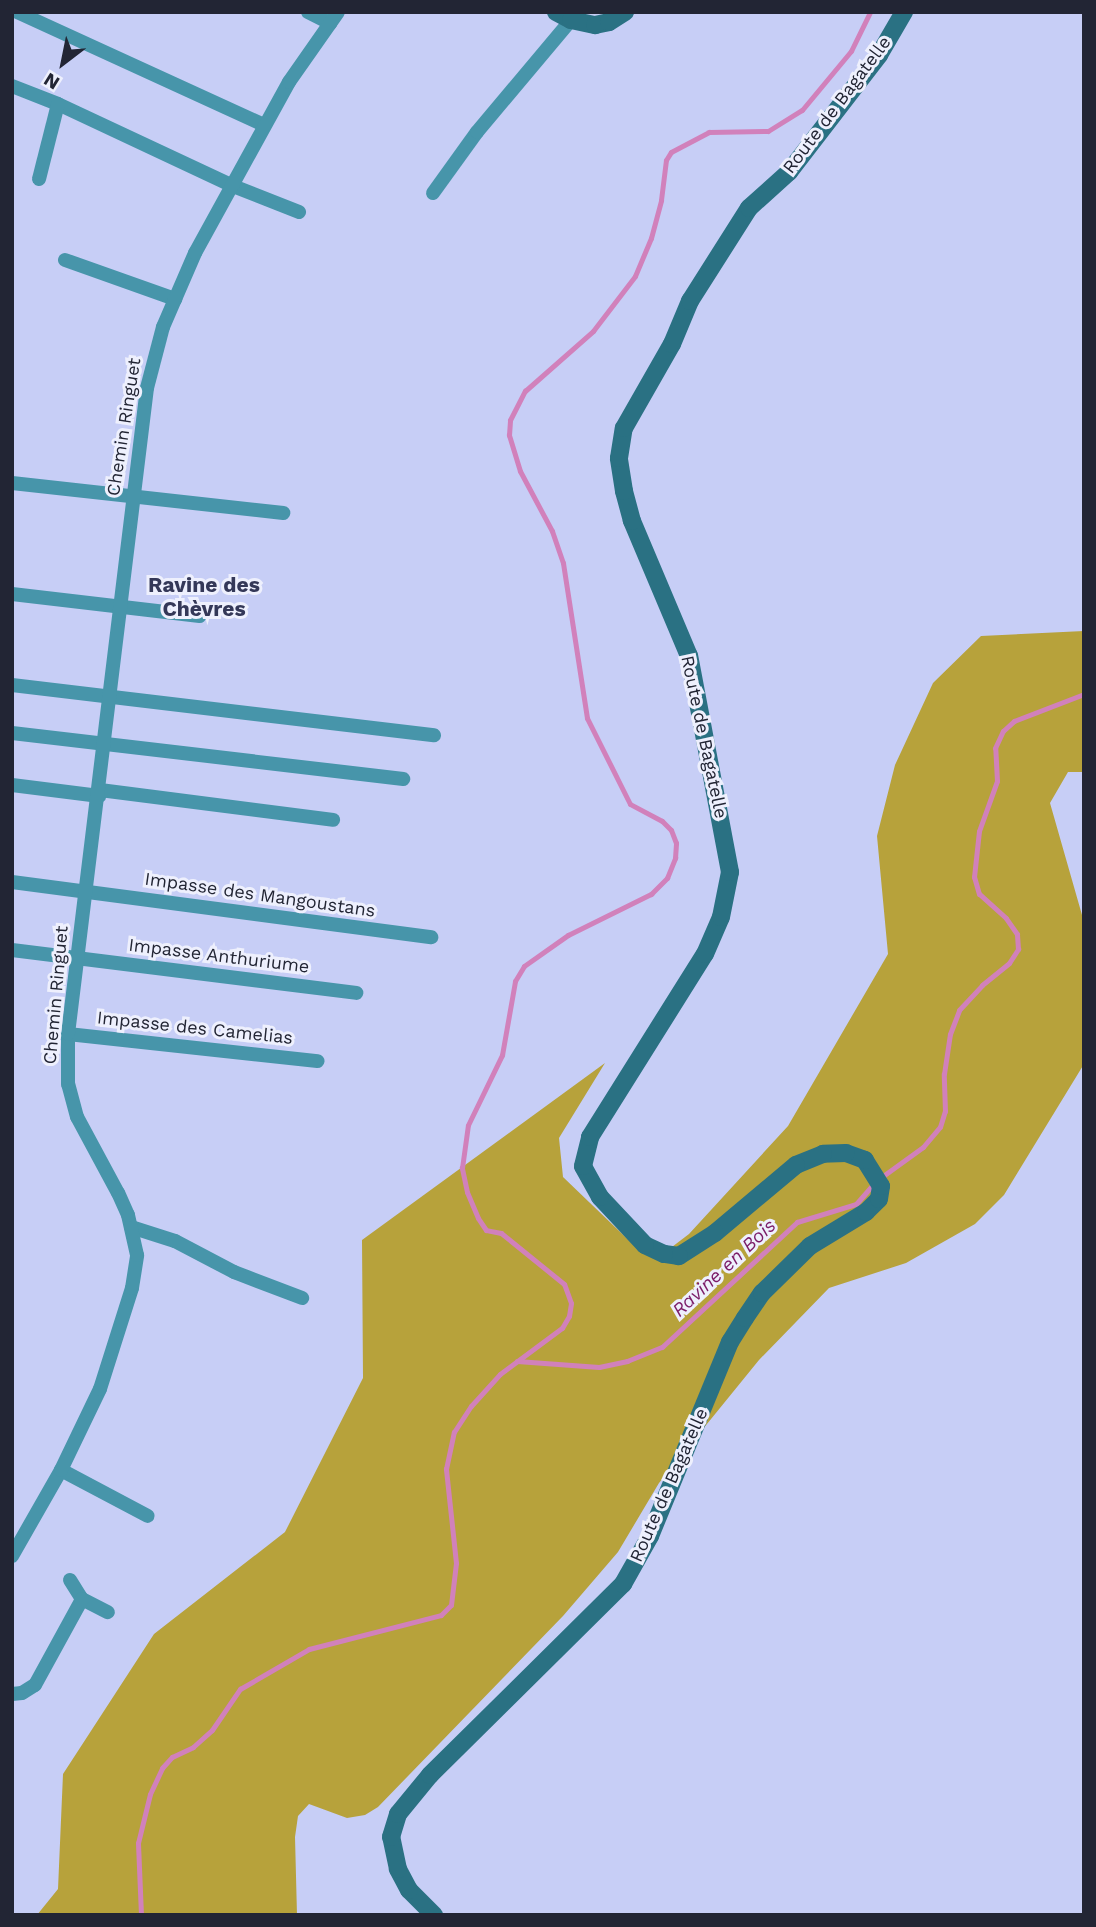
<!DOCTYPE html>
<html>
<head>
<meta charset="utf-8">
<style>
	body { margin:0 }
	#map { position:relative; width:1096px; height:1927px; overflow:hidden; background:#c7cef6; font-family:"Work Sans",sans-serif }
	div>[style] { position:absolute }
	[style*='--x'] { left:calc(var(--x)*1px); top:calc(var(--y)*1px); width:calc(var(--w)*1px); rotate:calc(var(--a)*1deg) }
	.forest>* { inset:0; background:#b7a23b }
	.stream>* { height:5px; margin:-2.5px; padding:0 2.5px; transform-origin:2.5px; border-radius:2.5px; background:#d181bb }
	.street>* { height:14px; margin:-7px; padding:0 7px; transform-origin:7px; border-radius:7px; background:#4795aa }
	.secondary>* { height:18px; margin:-9px; padding:0 9px; transform-origin:9px; border-radius:9px; background:#2a7183 }
	span { translate:-50% -50%; white-space:nowrap; text-align:center; line-height:1.15; -webkit-text-stroke:6px #eef0fd; paint-order:stroke }
	.street-label { font-size:18px; color:#222534 }
	.water-label { font-size:19px; color:#7b1c68; font-style:italic }
	.quarter-label { font-size:21px; color:#343858; font-weight:700 }
	.frame { position:absolute; inset:0; border:14px solid #222534; pointer-events:none }
	.north { position:absolute; left:28px; top:28px; width:70px; height:70px; -webkit-text-stroke:5px #eef0fd; paint-order:stroke; rotate:212deg; font-size:19px; font-weight:700; line-height:28px; text-align:center; color:#222534 }
	.north::after { content:''; display:block; margin:auto; width:24px; height:32px; background:#222534; clip-path:polygon(50% 0,100% 100%,50% 72%,0 100%) }
</style>
</head>
<body>
<div id="map">
	<div class="forest">
		<div style="clip-path:polygon(1084px 631px,1084px 772px,1068px 772px,1050px 803px,1084px 922px,1084px 1064px,1004px 1195px,975px 1224px,906px 1263px,829px 1288px,759px 1360px,659px 1483px,618px 1552px,563px 1616px,378px 1807px,365px 1815px,347px 1818px,309px 1804px,298px 1816px,295px 1837px,297px 1915px,37px 1915px,58px 1889px,63px 1774px,154px 1634px,285px 1532px,363px 1378px,362px 1240px,605px 1063px,559px 1138px,563px 1177px,641px 1252px,668px 1250px,689px 1234px,788px 1126px,888px 954px,877px 836px,895px 765px,933px 683px,981px 636px)"></div>
	</div>
	<div class="stream">
		<div style="--x:517;--y:1361;--w:82;--a:4.2"></div>
		<div style="--x:599;--y:1367;--w:29;--a:-12"></div>
		<div style="--x:627;--y:1361;--w:38;--a:-22"></div>
		<div style="--x:662;--y:1347;--w:184;--a:-42.8"></div>
		<div style="--x:797;--y:1222;--w:62;--a:-17"></div>
		<div style="--x:856;--y:1204;--w:30;--a:-49"></div>
		<div style="--x:876;--y:1181;--w:58;--a:-35.9"></div>
		<div style="--x:923;--y:1147;--w:26;--a:-50"></div>
		<div style="--x:940;--y:1127;--w:17;--a:-73"></div>
		<div style="--x:945;--y:1111;--w:37;--a:-92"></div>
		<div style="--x:944;--y:1074;--w:40;--a:-81.5"></div>
		<div style="--x:950;--y:1034;--w:26;--a:-69"></div>
		<div style="--x:959;--y:1010;--w:34;--a:-47"></div>
		<div style="--x:982;--y:985;--w:35;--a:-39"></div>
		<div style="--x:1009;--y:963;--w:17;--a:-57"></div>
		<div style="--x:1018;--y:949;--w:15;--a:-94"></div>
		<div style="--x:1017;--y:934;--w:19;--a:-125"></div>
		<div style="--x:1006;--y:918;--w:36;--a:-138"></div>
		<div style="--x:979;--y:894;--w:18;--a:-106"></div>
		<div style="--x:974;--y:877;--w:46;--a:-83.8"></div>
		<div style="--x:979;--y:831;--w:53;--a:-70.2"></div>
		<div style="--x:997;--y:781;--w:33;--a:-93"></div>
		<div style="--x:995;--y:748;--w:19;--a:-65"></div>
		<div style="--x:1003;--y:731;--w:15;--a:-42"></div>
		<div style="--x:1014;--y:721;--w:75;--a:-21.1"></div>
		<div style="--x:141;--y:1915;--w:72;--a:-92.4"></div>
		<div style="--x:138;--y:1843;--w:50;--a:-76.2"></div>
		<div style="--x:150;--y:1794;--w:29;--a:-65"></div>
		<div style="--x:162;--y:1768;--w:15;--a:-48"></div>
		<div style="--x:172;--y:1757;--w:23;--a:-25"></div>
		<div style="--x:193;--y:1747;--w:25;--a:-42"></div>
		<div style="--x:212;--y:1730;--w:50;--a:-55.7"></div>
		<div style="--x:240;--y:1689;--w:80;--a:-30.1"></div>
		<div style="--x:309;--y:1649;--w:136;--a:-14.4"></div>
		<div style="--x:441;--y:1615;--w:14;--a:-45"></div>
		<div style="--x:451;--y:1605;--w:42;--a:-83.2"></div>
		<div style="--x:456;--y:1563;--w:95;--a:-96.1"></div>
		<div style="--x:446;--y:1469;--w:38;--a:-78"></div>
		<div style="--x:454;--y:1432;--w:31;--a:-57"></div>
		<div style="--x:471;--y:1406;--w:43;--a:-47.8"></div>
		<div style="--x:500;--y:1374;--w:77;--a:-36.6"></div>
		<div style="--x:562;--y:1328;--w:14;--a:-60"></div>
		<div style="--x:569;--y:1316;--w:13;--a:-81"></div>
		<div style="--x:571;--y:1303;--w:20;--a:-110"></div>
		<div style="--x:564;--y:1284;--w:81;--a:-141"></div>
		<div style="--x:501;--y:1233;--w:15;--a:-169"></div>
		<div style="--x:486;--y:1230;--w:14;--a:-124"></div>
		<div style="--x:478;--y:1218;--w:28;--a:-113"></div>
		<div style="--x:467;--y:1192;--w:25;--a:-102"></div>
		<div style="--x:462;--y:1168;--w:43;--a:-82.1"></div>
		<div style="--x:468;--y:1125;--w:78;--a:-64.1"></div>
		<div style="--x:502;--y:1055;--w:75;--a:-80"></div>
		<div style="--x:515;--y:981;--w:17;--a:-59"></div>
		<div style="--x:524;--y:966;--w:54;--a:-35.2"></div>
		<div style="--x:568;--y:935;--w:93;--a:-26.3"></div>
		<div style="--x:651;--y:894;--w:23;--a:-45"></div>
		<div style="--x:667;--y:878;--w:22;--a:-68"></div>
		<div style="--x:675;--y:858;--w:15;--a:-86"></div>
		<div style="--x:676;--y:843;--w:14;--a:-111"></div>
		<div style="--x:671;--y:830;--w:13;--a:-135"></div>
		<div style="--x:662;--y:821;--w:36;--a:-152"></div>
		<div style="--x:630;--y:804;--w:96;--a:-116.6"></div>
		<div style="--x:587;--y:718;--w:157;--a:-98.8"></div>
		<div style="--x:563;--y:563;--w:34;--a:-109"></div>
		<div style="--x:552;--y:531;--w:68;--a:-118.1"></div>
		<div style="--x:520;--y:471;--w:38;--a:-107"></div>
		<div style="--x:509;--y:435;--w:15;--a:-86"></div>
		<div style="--x:510;--y:420;--w:33;--a:-63"></div>
		<div style="--x:525;--y:391;--w:91;--a:-41.4"></div>
		<div style="--x:593;--y:331;--w:69;--a:-52.6"></div>
		<div style="--x:635;--y:276;--w:41;--a:-67.2"></div>
		<div style="--x:651;--y:238;--w:39;--a:-75"></div>
		<div style="--x:661;--y:200;--w:40;--a:-82.9"></div>
		<div style="--x:666;--y:160;--w:9;--a:-58"></div>
		<div style="--x:671;--y:152;--w:43;--a:-27.8"></div>
		<div style="--x:709;--y:132;--w:59;--a:-1"></div>
		<div style="--x:768;--y:131;--w:40;--a:-32"></div>
		<div style="--x:802;--y:110;--w:77;--a:-50.3"></div>
		<div style="--x:851;--y:51;--w:43;--a:-64"></div>
	</div>
	<div class="street">
		<div style="--x:17;--y:12;--w:272;--a:24.6"></div>
		<div style="--x:308;--y:12;--w:25;--a:27"></div>
		<div style="--x:12;--y:86;--w:49;--a:21.4"></div>
		<div style="--x:58;--y:104;--w:193;--a:25.1"></div>
		<div style="--x:233;--y:186;--w:71;--a:21.5"></div>
		<div style="--x:39;--y:179;--w:77;--a:-75.8"></div>
		<div style="--x:433;--y:193;--w:75;--a:-54.2"></div>
		<div style="--x:477;--y:132;--w:146;--a:-50"></div>
		<div style="--x:65;--y:260;--w:117;--a:19.5"></div>
		<div style="--x:12;--y:483;--w:273;--a:6.3"></div>
		<div style="--x:12;--y:594;--w:189;--a:6.7"></div>
		<div style="--x:12;--y:685;--w:425;--a:6.8"></div>
		<div style="--x:12;--y:733;--w:394;--a:6.7"></div>
		<div style="--x:12;--y:785;--w:88;--a:7.2"></div>
		<div style="--x:100;--y:790;--w:235;--a:7.3"></div>
		<div style="--x:12;--y:882;--w:423;--a:7.5"></div>
		<div style="--x:12;--y:950;--w:347;--a:7.1"></div>
		<div style="--x:68;--y:1034;--w:251;--a:6.2"></div>
		<div style="--x:131;--y:1227;--w:46;--a:17.7"></div>
		<div style="--x:175;--y:1241;--w:67;--a:27.7"></div>
		<div style="--x:234;--y:1272;--w:73;--a:20.9"></div>
		<div style="--x:61;--y:1470;--w:98;--a:27.9"></div>
		<div style="--x:12;--y:1556;--w:99;--a:-60.3"></div>
		<div style="--x:61;--y:1470;--w:90;--a:-64.3"></div>
		<div style="--x:100;--y:1389;--w:106;--a:-72.4"></div>
		<div style="--x:132;--y:1288;--w:33;--a:-81"></div>
		<div style="--x:137;--y:1255;--w:41;--a:-102.7"></div>
		<div style="--x:128;--y:1215;--w:24;--a:-114"></div>
		<div style="--x:118;--y:1193;--w:86;--a:-118.3"></div>
		<div style="--x:77;--y:1117;--w:34;--a:-105"></div>
		<div style="--x:68;--y:1084;--w:50;--a:-90"></div>
		<div style="--x:68;--y:1034;--w:651;--a:-83.03"></div>
		<div style="--x:147;--y:388;--w:63;--a:-75.3"></div>
		<div style="--x:163;--y:327;--w:81;--a:-66.6"></div>
		<div style="--x:195;--y:253;--w:195;--a:-61.2"></div>
		<div style="--x:289;--y:82;--w:85;--a:-55"></div>
		<div style="--x:70;--y:1580;--w:22;--a:58"></div>
		<div style="--x:82;--y:1599;--w:29;--a:27"></div>
		<div style="--x:12;--y:1694;--w:10;--a:-6"></div>
		<div style="--x:22;--y:1693;--w:15;--a:-32"></div>
		<div style="--x:35;--y:1685;--w:98;--a:-61.3"></div>
	</div>
	<div class="secondary">
		<div style="--x:556;--y:12;--w:17;--a:28"></div>
		<div style="--x:571;--y:20;--w:25;--a:12"></div>
		<div style="--x:595;--y:25;--w:14;--a:-12"></div>
		<div style="--x:609;--y:22;--w:19;--a:-32"></div>
		<div style="--x:434;--y:1915;--w:35;--a:-135"></div>
		<div style="--x:409;--y:1890;--w:24;--a:-118"></div>
		<div style="--x:398;--y:1869;--w:33;--a:-102"></div>
		<div style="--x:391;--y:1837;--w:24;--a:-73"></div>
		<div style="--x:398;--y:1814;--w:50;--a:-50.6"></div>
		<div style="--x:430;--y:1775;--w:272;--a:-44.7"></div>
		<div style="--x:623;--y:1584;--w:55;--a:-60.6"></div>
		<div style="--x:650;--y:1536;--w:210;--a:-67.6"></div>
		<div style="--x:730;--y:1342;--w:28;--a:-58"></div>
		<div style="--x:745;--y:1318;--w:30;--a:-56"></div>
		<div style="--x:762;--y:1293;--w:67;--a:-44.4"></div>
		<div style="--x:810;--y:1246;--w:66;--a:-31.3"></div>
		<div style="--x:866;--y:1212;--w:18;--a:-45"></div>
		<div style="--x:879;--y:1199;--w:13;--a:-81"></div>
		<div style="--x:881;--y:1186;--w:31;--a:-122"></div>
		<div style="--x:865;--y:1160;--w:20;--a:-160"></div>
		<div style="--x:846;--y:1153;--w:23;--a:178"></div>
		<div style="--x:823;--y:1154;--w:29;--a:158"></div>
		<div style="--x:796;--y:1165;--w:106;--a:140"></div>
		<div style="--x:715;--y:1233;--w:43;--a:147.4"></div>
		<div style="--x:679;--y:1256;--w:15;--a:-172"></div>
		<div style="--x:664;--y:1254;--w:21;--a:-155"></div>
		<div style="--x:645;--y:1245;--w:66;--a:-133.2"></div>
		<div style="--x:600;--y:1197;--w:35;--a:-119"></div>
		<div style="--x:583;--y:1166;--w:30;--a:-76"></div>
		<div style="--x:590;--y:1137;--w:216;--a:-57.9"></div>
		<div style="--x:705;--y:954;--w:40;--a:-66.6"></div>
		<div style="--x:721;--y:917;--w:46;--a:-78.7"></div>
		<div style="--x:730;--y:872;--w:220;--a:-100.7"></div>
		<div style="--x:689;--y:656;--w:147;--a:-112.9"></div>
		<div style="--x:632;--y:521;--w:31;--a:-105"></div>
		<div style="--x:624;--y:491;--w:33;--a:-99"></div>
		<div style="--x:619;--y:458;--w:30;--a:-81"></div>
		<div style="--x:624;--y:428;--w:97;--a:-60.3"></div>
		<div style="--x:672;--y:344;--w:47;--a:-67.3"></div>
		<div style="--x:690;--y:301;--w:110;--a:-57.6"></div>
		<div style="--x:749;--y:208;--w:54;--a:-42"></div>
		<div style="--x:789;--y:172;--w:148;--a:-52.4"></div>
		<div style="--x:879;--y:55;--w:50;--a:-59.8"></div>
	</div>
	<div class="street-label">
		<span style="left:837px;top:105px;rotate:-53deg">Route de Bagatelle</span>
		<span style="left:124px;top:427px;rotate:-81deg">Chemin Ringuet</span>
		<span style="left:704px;top:737px;rotate:78deg">Route de Bagatelle</span>
		<span style="left:260px;top:895px;rotate:8deg">Impasse des Mangoustans</span>
		<span style="left:219px;top:956px;rotate:7deg">Impasse Anthuriume</span>
		<span style="left:56px;top:995px;rotate:-85deg">Chemin Ringuet</span>
		<span style="left:195px;top:1028px;rotate:6deg">Impasse des Camelias</span>
		<span style="left:669px;top:1485px;rotate:-66deg">Route de Bagatelle</span>
	</div>
	<div class="water-label">
		<span style="left:724px;top:1268px;rotate:-43deg">Ravine en Bois</span>
	</div>
	<div class="quarter-label">
		<span style="left:204px;top:597px">Ravine des<br>Chèvres</span>
	</div>
	<div class="frame"></div>
	<div class="north">N</div>
</div>
</body>
</html>
